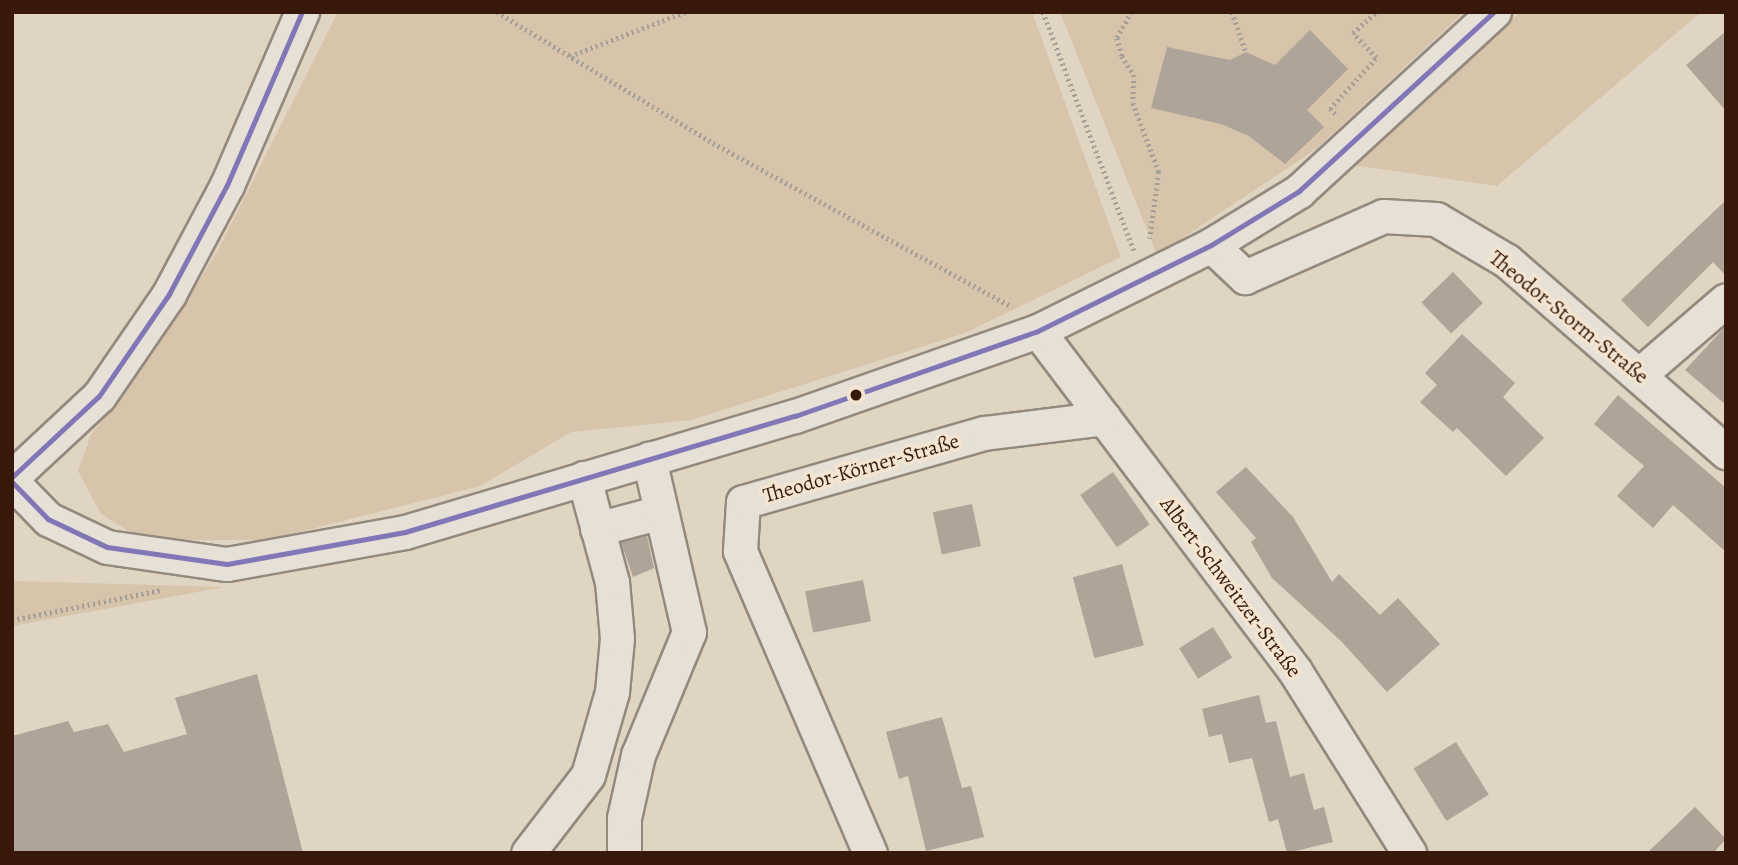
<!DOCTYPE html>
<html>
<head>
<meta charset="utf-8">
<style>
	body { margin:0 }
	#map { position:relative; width:1738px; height:865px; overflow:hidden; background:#e0d4c2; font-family:Alegreya,serif }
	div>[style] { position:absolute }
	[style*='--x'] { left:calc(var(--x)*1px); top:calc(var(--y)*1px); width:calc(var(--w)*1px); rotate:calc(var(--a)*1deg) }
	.green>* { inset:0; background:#d6c4ab }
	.building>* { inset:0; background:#aea497; transform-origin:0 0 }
	.path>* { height:4.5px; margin-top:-2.25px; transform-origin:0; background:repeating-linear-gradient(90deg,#a59e96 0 2px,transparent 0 5.5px) }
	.roads { filter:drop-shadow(2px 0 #94897d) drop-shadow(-2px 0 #94897d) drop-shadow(0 2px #94897d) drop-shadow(0 -2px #94897d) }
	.minor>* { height:33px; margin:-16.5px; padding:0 16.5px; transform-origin:16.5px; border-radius:16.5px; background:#e6e0d7 }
	.bus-1>* { height:5px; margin:-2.5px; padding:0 2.5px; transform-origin:2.5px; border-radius:2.5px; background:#8177b6 }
	.dots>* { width:19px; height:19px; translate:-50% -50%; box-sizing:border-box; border:4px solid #f3e5cf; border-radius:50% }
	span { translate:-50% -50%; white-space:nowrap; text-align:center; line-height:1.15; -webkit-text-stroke:7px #f3e5cf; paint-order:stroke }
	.street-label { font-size:21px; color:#37180b }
	.frame { position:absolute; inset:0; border:14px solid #37180b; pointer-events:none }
</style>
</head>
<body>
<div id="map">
	<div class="green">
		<div style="clip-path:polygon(338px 12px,1032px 12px,1121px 257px,965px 333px,691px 420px,571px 432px,480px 486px,268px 540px,143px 540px,101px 514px,78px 471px,91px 435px,152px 355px,217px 252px)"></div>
		<div style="clip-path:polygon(1060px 12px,1464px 12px,1316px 149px,1157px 255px)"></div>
		<div style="clip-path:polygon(1520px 12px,1701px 12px,1497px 186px,1353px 165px)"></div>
		<div style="clip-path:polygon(12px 581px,224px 587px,12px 626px)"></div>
	</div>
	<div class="building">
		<div style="clip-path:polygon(1310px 30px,1348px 69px,1307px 110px,1324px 127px,1285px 164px,1249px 136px,1221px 124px,1151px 108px,1167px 47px,1230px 60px,1246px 52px,1275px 65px)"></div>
		<div style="clip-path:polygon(1726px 31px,1726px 111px,1686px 65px)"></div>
		<div style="clip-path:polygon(1726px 200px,1726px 276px,1713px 262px,1648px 327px,1621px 300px)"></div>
		<div style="left:1453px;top:272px;width:43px;height:44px;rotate:46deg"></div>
		<div style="clip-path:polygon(1726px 326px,1726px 405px,1685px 370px)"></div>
		<div style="clip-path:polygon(1462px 334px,1515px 383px,1503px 397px,1544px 438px,1506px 476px,1457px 428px,1453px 432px,1420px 402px,1437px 385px,1425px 373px)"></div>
		<div style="clip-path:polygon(1618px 395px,1726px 488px,1726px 552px,1673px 505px,1653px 528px,1617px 496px,1644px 466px,1594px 424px)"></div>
		<div style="clip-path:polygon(1246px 467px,1293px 517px,1332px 582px,1339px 574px,1380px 615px,1398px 598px,1440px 644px,1387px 692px,1342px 642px,1272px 578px,1251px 542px,1256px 538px,1216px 492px)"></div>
		<div style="left:1113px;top:472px;width:64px;height:40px;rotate:55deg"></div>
		<div style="left:972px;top:504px;width:43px;height:40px;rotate:78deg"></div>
		<div style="clip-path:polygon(647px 536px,654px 568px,633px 577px,621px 542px)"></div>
		<div style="left:1122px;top:564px;width:84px;height:51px;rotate:75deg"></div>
		<div style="left:863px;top:580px;width:42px;height:59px;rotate:79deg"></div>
		<div style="left:1213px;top:627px;width:36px;height:40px;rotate:58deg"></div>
		<div style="clip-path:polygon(257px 674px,303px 853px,12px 853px,12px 736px,68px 721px,74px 732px,108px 724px,124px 752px,187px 734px,175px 698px)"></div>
		<div style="clip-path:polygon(1259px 695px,1266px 723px,1276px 721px,1290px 777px,1304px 773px,1314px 810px,1324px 807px,1333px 842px,1287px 853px,1278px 819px,1269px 822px,1252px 758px,1229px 763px,1222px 734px,1209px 737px,1202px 709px)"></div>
		<div style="clip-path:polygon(942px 717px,962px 788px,971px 786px,984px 837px,926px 851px,908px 776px,899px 779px,886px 732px)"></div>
		<div style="left:1456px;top:742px;width:62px;height:50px;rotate:58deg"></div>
		<div style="clip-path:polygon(1695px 807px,1726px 839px,1713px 853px,1647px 853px)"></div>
	</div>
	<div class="path">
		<div style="--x:497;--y:12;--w:253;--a:31.2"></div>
		<div style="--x:713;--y:143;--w:341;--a:28.7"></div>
		<div style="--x:1043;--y:12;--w:255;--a:69.1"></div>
		<div style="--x:1132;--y:12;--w:30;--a:120"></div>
		<div style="--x:1117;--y:38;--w:19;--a:74"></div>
		<div style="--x:1122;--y:56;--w:22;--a:58"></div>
		<div style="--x:1134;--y:75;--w:28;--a:92"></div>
		<div style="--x:1133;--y:103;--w:74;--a:69.4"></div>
		<div style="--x:1159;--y:172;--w:67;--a:97.8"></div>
		<div style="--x:1232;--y:12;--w:42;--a:70.7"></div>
		<div style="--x:570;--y:56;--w:123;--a:-20.9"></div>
		<div style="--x:1335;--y:114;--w:7;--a:-135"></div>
		<div style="--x:1330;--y:109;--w:69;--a:-48"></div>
		<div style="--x:1376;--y:58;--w:34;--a:-133"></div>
		<div style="--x:1353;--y:33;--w:31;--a:-42"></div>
		<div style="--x:12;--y:620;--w:152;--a:-11.4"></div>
	</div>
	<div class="roads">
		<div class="minor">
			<div style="--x:1211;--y:245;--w:47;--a:43.3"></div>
			<div style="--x:1245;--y:277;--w:151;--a:-23.8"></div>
			<div style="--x:1383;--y:216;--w:53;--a:3.2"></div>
			<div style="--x:1436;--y:219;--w:82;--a:30.6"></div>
			<div style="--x:1507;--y:261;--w:291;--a:41.1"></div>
			<div style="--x:1038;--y:331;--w:426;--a:52.9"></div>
			<div style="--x:1295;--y:671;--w:215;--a:57.9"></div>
			<div style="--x:1640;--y:374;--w:113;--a:-40.7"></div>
			<div style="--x:12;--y:477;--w:119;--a:-43"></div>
			<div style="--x:99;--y:396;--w:124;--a:-55.5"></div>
			<div style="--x:169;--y:294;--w:123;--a:-62"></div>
			<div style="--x:227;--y:185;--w:189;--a:-66.6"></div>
			<div style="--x:12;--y:482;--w:52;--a:45.8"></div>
			<div style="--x:48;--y:519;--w:65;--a:25.4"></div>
			<div style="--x:107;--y:547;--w:121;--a:8.1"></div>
			<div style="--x:227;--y:564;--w:181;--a:-10.2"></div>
			<div style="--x:405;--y:532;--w:407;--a:-16.6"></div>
			<div style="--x:795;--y:416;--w:257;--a:-19.3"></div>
			<div style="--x:1038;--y:331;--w:193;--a:-26.4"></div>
			<div style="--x:1211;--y:245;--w:103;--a:-31.5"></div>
			<div style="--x:1299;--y:191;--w:265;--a:-42.6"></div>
			<div style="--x:597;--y:529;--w:66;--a:-14.9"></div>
			<div style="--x:528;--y:853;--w:98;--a:-52.4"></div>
			<div style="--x:588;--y:775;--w:86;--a:-73.9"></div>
			<div style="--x:612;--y:692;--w:54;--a:-84.7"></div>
			<div style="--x:617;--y:638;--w:56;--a:-95.1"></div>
			<div style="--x:612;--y:582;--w:108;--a:-105.1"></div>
			<div style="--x:624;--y:853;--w:35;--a:-90"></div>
			<div style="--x:624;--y:818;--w:65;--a:-77.5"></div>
			<div style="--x:638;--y:755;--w:133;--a:-67.5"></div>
			<div style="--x:689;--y:632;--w:178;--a:-103"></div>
			<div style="--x:870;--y:853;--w:329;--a:-113.3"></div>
			<div style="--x:740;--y:551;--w:49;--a:-86.5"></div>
			<div style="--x:743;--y:502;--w:251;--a:-16"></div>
			<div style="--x:984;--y:433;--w:121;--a:-7.1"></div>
		</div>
	</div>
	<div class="bus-1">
		<div style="--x:12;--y:477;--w:119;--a:-43"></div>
		<div style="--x:99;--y:396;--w:124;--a:-55.5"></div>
		<div style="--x:169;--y:294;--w:123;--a:-62"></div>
		<div style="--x:227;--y:185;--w:189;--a:-66.6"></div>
		<div style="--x:12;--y:482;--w:52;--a:45.8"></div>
		<div style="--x:48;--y:519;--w:65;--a:25.4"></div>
		<div style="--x:107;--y:547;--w:121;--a:8.1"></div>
		<div style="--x:227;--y:564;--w:181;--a:-10.2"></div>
		<div style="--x:405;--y:532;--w:407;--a:-16.6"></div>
		<div style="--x:795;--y:416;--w:257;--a:-19.3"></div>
		<div style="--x:1038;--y:331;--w:193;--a:-26.4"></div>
		<div style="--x:1211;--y:245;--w:103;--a:-31.5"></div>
		<div style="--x:1299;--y:191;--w:265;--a:-42.6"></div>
	</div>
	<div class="dots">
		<div style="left:856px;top:395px;background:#37180b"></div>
	</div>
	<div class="street-label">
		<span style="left:1569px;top:317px;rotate:39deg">Theodor-Storm-Straße</span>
		<span style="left:861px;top:468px;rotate:-16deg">Theodor-Körner-Straße</span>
		<span style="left:1231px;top:587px;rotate:53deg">Albert-Schweitzer-Straße</span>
	</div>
	<div class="frame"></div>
</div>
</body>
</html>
